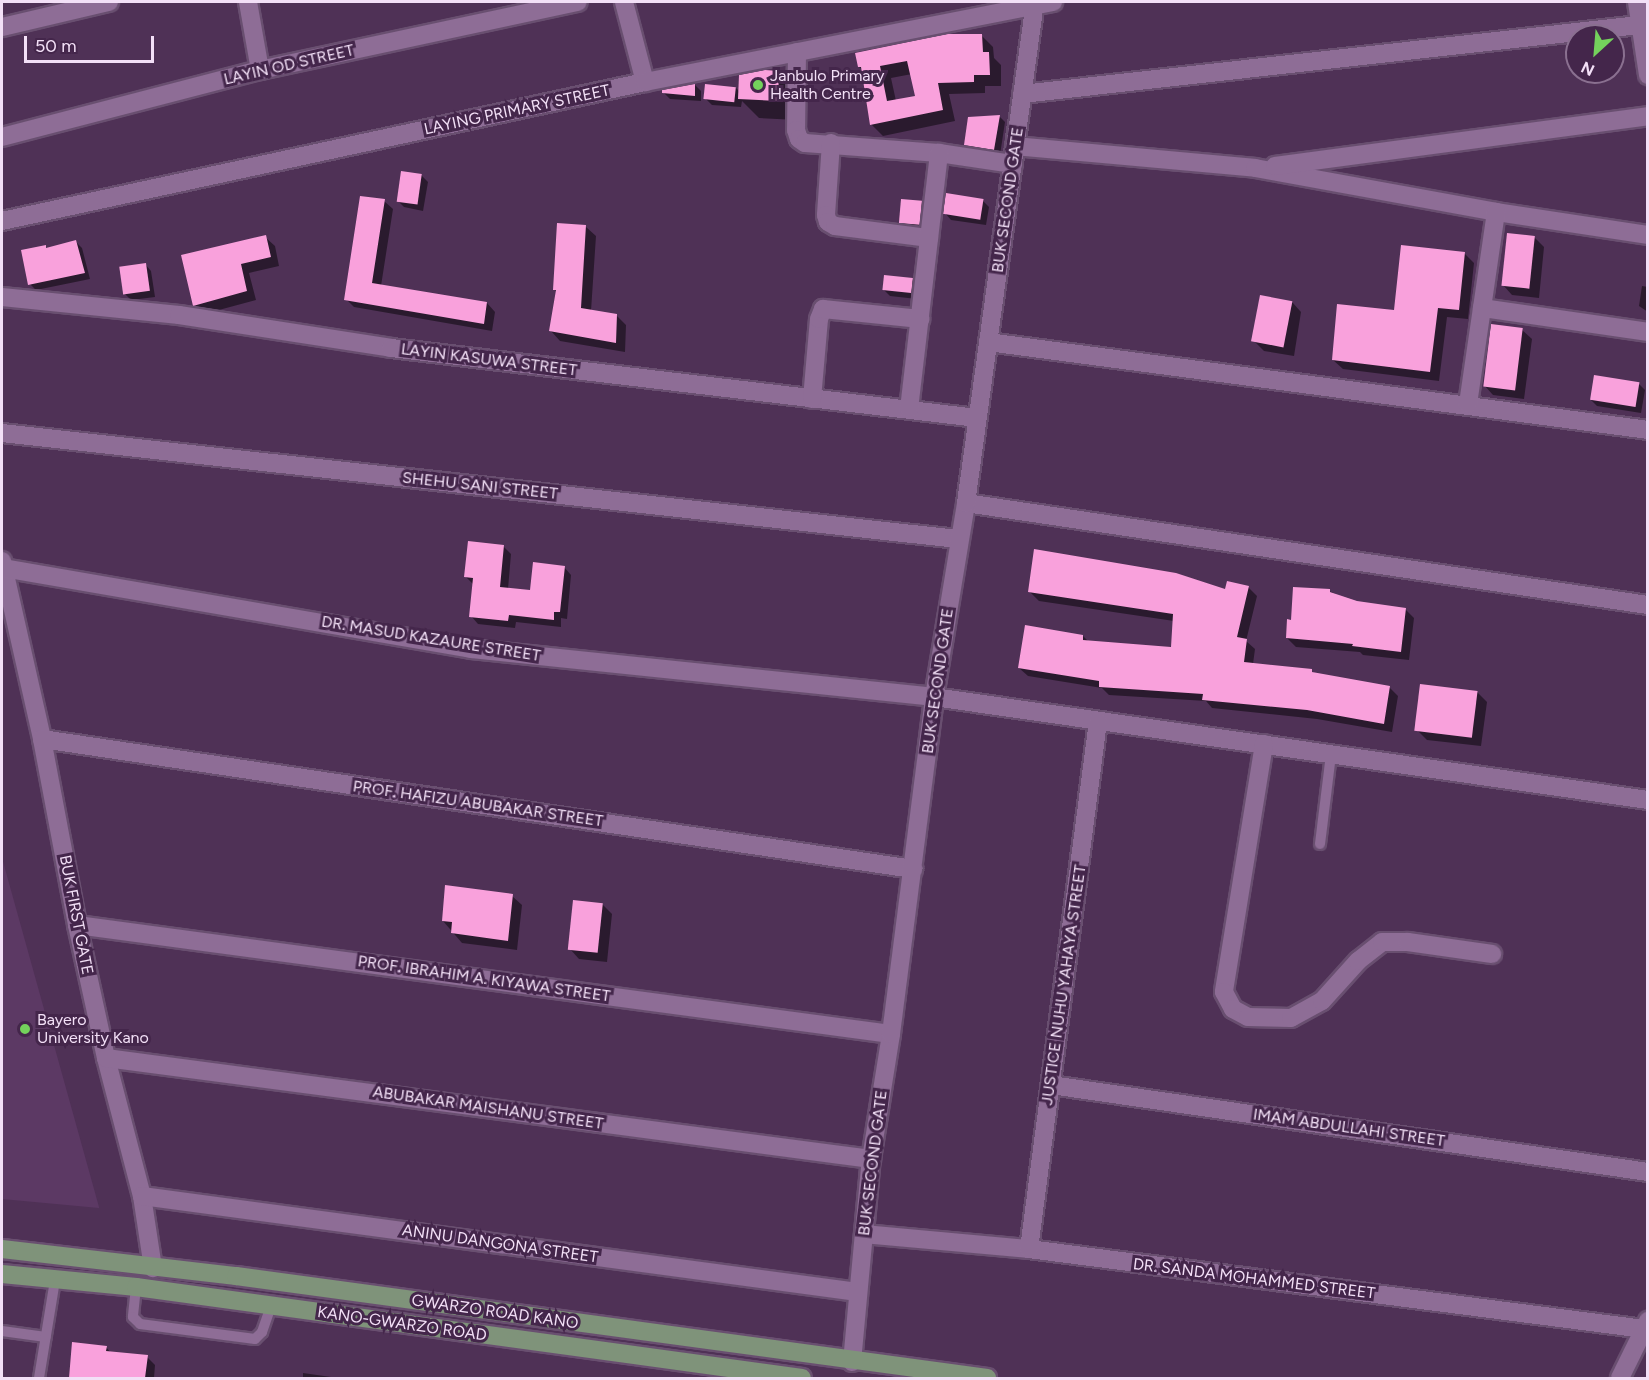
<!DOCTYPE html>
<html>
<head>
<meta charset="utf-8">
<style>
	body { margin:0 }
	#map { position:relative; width:1649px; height:1380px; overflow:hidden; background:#4f3156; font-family:Figtree,sans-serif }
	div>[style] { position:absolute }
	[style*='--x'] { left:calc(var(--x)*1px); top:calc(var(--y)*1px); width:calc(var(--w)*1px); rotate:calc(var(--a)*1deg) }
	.built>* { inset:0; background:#5c3964 }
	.shadow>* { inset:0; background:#0007 }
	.building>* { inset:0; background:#f9a1dc; transform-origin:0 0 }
	.roads { filter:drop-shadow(2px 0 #694f70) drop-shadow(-2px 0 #694f70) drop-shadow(0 2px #694f70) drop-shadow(0 -2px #694f70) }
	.lane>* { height:10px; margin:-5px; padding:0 5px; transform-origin:5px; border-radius:5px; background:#8e6d96 }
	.street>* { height:18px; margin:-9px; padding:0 9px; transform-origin:9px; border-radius:9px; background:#8e6d96 }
	.primary>* { height:18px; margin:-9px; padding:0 9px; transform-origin:9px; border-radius:9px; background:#7f937a }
	.dots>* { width:16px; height:16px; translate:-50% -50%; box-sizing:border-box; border:3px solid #44264b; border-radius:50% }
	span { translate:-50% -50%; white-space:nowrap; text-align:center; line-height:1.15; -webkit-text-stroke:6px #44264b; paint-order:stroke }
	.street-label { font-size:16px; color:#f3e0f7 }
	.poi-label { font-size:16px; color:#f3e0f7 }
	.left { translate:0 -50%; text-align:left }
	.frame { position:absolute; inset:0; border:3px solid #f3e0f7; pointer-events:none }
	.north { position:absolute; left:1565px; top:24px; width:60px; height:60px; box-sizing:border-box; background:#44264b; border:2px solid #8a7090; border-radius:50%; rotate:206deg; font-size:16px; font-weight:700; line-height:24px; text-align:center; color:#f3e0f7 }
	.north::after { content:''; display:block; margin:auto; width:21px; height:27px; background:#74d25c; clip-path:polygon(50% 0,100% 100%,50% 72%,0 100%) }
	.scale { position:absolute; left:24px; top:36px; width:130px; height:27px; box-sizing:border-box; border:3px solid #f3e0f7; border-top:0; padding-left:8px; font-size:18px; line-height:21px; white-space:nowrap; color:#f3e0f7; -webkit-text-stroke:4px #44264b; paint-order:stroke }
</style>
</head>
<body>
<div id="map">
	<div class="built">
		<div style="clip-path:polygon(2px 858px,99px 1207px,99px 1208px,2px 1199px)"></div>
	</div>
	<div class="shadow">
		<div style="clip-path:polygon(evenodd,981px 35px,993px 47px,994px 58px,1001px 65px,1001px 86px,985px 86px,985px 93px,949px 94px,955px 121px,883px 136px,871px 124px,863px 70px,859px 67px,981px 35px,912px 74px,916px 97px,896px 101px,891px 78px,912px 74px)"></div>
		<div style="clip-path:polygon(778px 72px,798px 92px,797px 120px,759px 118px,742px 101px,741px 107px,712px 105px,706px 99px,736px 88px,740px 92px)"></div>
		<div style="clip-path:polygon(695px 85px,701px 91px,701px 101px,670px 99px,664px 93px)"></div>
		<div style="clip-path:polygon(999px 116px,1005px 122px,1000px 155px,972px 151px,966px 145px)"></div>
		<div style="clip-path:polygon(421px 175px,428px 182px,423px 211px,404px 207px,398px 201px)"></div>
		<div style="clip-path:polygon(384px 201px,393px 209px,381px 286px,487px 303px,495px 312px,492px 331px,354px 307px,346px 299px)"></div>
		<div style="clip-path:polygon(983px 201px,989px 207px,986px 225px,951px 220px,945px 213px)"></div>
		<div style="clip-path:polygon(921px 202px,927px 209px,925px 231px,906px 228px,900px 222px)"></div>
		<div style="clip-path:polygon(586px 227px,596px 236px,591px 311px,616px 315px,626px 325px,625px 352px,560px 341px,551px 331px,557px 292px,554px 289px)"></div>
		<div style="clip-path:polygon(265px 237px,275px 246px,279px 266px,249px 273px,256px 300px,204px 314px,195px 305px)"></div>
		<div style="clip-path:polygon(1535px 238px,1544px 247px,1539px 298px,1512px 295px,1503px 285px)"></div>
		<div style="clip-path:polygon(76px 242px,82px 248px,90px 279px,36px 290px,30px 284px,45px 247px,48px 249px)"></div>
		<div style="clip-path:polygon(1464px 253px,1474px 263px,1468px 319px,1447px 317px,1439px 381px,1343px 369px,1333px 360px,1395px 312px)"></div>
		<div style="clip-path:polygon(145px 264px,151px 271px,155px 297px,131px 300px,125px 294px)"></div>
		<div style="clip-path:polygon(912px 280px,919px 286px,917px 299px,890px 296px,884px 290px)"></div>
		<div style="clip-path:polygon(1642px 286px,1648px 287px,1648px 312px,1639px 306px)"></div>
		<div style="clip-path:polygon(1292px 302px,1301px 312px,1294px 356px,1264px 351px,1254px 341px)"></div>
		<div style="clip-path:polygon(1522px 330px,1532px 339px,1524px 399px,1493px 395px,1484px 385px)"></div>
		<div style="clip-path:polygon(1639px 384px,1645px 390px,1641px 413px,1597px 406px,1591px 400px)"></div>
		<div style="clip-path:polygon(503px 546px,511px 554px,508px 589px,532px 592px,564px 567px,571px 575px,567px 619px,561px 618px,561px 627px,516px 622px,515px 628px,478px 624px,471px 616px,473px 584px,466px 577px)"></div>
		<div style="clip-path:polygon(1248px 587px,1257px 596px,1246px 641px,1255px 649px,1253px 664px,1311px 671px,1315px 674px,1389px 687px,1398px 696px,1392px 732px,1317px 719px,1212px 708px,1206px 701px,1109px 695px,1102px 688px,1028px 676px,1019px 668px,1083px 636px,1089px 642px,1172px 648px,1174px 621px,1039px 601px,1030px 592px,1227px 591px)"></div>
		<div style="clip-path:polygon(1329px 591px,1356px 603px,1405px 609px,1414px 618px,1409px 660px,1363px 655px,1360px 652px,1296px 647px,1287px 638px,1292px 621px)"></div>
		<div style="clip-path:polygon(1477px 692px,1487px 702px,1481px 746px,1427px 740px,1417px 730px)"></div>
		<div style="clip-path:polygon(512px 896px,522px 905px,517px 950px,462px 943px,443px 921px)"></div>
		<div style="clip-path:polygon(602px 904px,612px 914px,607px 962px,579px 959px,570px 949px)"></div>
		<div style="clip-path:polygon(73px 1344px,106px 1347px,111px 1353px,147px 1357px,155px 1365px,154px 1378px,70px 1378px)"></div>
		<div style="clip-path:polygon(303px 1373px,338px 1378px,303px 1378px)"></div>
	</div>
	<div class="building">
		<div style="clip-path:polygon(evenodd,947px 34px,982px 34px,983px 52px,989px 52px,990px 75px,974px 75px,974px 82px,938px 83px,943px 110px,870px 125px,861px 67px,858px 67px,855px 53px,947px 34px,907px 61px,915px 96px,887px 101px,880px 66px,907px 61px)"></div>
		<div style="clip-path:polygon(765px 70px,779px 71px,778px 101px,738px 99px,739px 75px)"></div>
		<div style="clip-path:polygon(695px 84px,695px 96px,662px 93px,662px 90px)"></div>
		<div style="left:705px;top:84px;width:31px;height:15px;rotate:6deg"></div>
		<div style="clip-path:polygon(1000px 115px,994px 150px,964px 145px,968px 117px)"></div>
		<div style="left:401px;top:171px;width:21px;height:31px;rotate:8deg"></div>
		<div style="left:946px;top:193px;width:38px;height:21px;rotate:9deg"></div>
		<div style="clip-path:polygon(360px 196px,385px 199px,372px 283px,487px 302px,484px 324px,344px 300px)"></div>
		<div style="left:901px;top:199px;width:21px;height:24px;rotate:5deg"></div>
		<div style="clip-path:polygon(557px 223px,586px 225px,581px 308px,617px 314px,616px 343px,549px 331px,556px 290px,553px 290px)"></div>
		<div style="left:1507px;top:233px;width:28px;height:53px;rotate:6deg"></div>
		<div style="clip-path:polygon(266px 235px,271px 257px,241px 264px,247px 291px,193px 306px,181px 255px)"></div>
		<div style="clip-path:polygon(76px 240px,85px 273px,28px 285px,21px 250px,46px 245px,46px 248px)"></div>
		<div style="clip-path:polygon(1401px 245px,1465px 252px,1459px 310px,1438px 308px,1430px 372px,1332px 360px,1337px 304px,1394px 310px)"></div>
		<div style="left:146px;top:263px;width:28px;height:27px;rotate:82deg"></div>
		<div style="left:884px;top:275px;width:29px;height:15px;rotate:6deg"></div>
		<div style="left:1260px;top:295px;width:33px;height:47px;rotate:11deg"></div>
		<div style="left:1491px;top:324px;width:32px;height:63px;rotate:7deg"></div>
		<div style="left:1594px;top:375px;width:46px;height:25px;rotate:9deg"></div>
		<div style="clip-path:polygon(468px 541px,504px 545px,500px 587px,530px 590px,533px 562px,565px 566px,560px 612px,554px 612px,554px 620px,509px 615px,508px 621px,469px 617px,473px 578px,464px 577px)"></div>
		<div style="clip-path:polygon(1034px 549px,1176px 573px,1225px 589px,1227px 581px,1249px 586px,1237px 637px,1247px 639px,1244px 662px,1312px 669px,1312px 672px,1390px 686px,1384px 724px,1307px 710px,1202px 700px,1203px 694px,1099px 687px,1099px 681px,1018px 668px,1025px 625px,1083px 635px,1083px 640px,1171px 647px,1173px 614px,1028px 592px)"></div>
		<div style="clip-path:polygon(1293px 587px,1330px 589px,1330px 592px,1357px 601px,1406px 608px,1401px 652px,1352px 646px,1353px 644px,1286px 638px,1287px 619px,1291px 620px)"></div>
		<div style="left:1420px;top:684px;width:58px;height:47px;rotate:7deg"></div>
		<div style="clip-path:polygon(445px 885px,513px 894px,508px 941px,451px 933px,452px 922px,442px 921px)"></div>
		<div style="left:573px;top:900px;width:30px;height:50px;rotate:6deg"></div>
		<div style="clip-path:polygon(72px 1342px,107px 1346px,106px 1351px,148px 1355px,145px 1378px,69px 1378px)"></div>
	</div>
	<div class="roads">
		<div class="lane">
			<div style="--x:1320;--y:844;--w:91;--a:-83"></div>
			<div style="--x:136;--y:1287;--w:30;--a:96"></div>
			<div style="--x:133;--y:1317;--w:10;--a:45"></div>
			<div style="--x:140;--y:1324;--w:116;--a:7.4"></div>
			<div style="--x:255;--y:1339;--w:10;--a:-45"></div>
			<div style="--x:262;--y:1332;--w:28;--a:-71"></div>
			<div style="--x:2;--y:1331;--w:44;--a:7.8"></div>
			<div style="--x:39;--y:1378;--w:99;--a:-80.7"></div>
		</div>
		<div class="street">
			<div style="--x:248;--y:2;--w:69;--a:80"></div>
			<div style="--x:624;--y:2;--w:83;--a:75.3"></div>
			<div style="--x:1637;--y:2;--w:74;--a:81.4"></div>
			<div style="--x:2;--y:27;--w:110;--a:-13.2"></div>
			<div style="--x:797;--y:52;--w:78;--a:90.7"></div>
			<div style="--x:796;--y:130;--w:9;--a:72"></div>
			<div style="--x:799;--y:139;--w:7;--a:34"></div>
			<div style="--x:805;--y:143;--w:134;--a:4.3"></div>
			<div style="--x:939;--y:153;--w:75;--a:8.5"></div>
			<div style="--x:1022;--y:94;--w:630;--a:-6.38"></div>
			<div style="--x:2;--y:137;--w:267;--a:-14.6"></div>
			<div style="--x:260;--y:70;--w:325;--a:-12.1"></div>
			<div style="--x:831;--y:143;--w:72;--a:94"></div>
			<div style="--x:826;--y:215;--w:7;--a:74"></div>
			<div style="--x:828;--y:222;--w:8;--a:30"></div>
			<div style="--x:835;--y:226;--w:95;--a:7.3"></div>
			<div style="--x:1015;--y:146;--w:241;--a:5.2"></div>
			<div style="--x:1255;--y:168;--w:245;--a:10.3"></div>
			<div style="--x:1496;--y:212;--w:154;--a:8.6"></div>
			<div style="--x:1275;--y:166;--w:376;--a:-7.6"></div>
			<div style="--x:2;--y:221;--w:658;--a:-12.2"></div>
			<div style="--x:645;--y:82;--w:416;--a:-11.1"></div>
			<div style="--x:2;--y:297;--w:178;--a:5.8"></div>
			<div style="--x:179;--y:315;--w:215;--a:8.8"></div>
			<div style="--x:391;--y:348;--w:590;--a:6.81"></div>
			<div style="--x:1482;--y:308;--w:168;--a:8.2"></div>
			<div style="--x:988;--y:342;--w:666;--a:7.59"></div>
			<div style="--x:812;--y:399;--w:80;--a:-85"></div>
			<div style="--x:819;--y:319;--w:11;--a:-68"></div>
			<div style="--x:823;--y:309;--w:98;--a:5.9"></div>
			<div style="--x:1468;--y:404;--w:194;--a:-81.7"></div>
			<div style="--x:909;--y:409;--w:258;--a:-83.3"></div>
			<div style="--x:2;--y:433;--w:962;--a:6.33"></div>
			<div style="--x:966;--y:503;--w:690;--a:8.51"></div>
			<div style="--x:2;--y:561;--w:182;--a:77.3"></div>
			<div style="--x:42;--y:739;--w:189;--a:79.3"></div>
			<div style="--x:77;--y:925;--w:136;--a:77.7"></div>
			<div style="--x:106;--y:1058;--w:143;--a:75.4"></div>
			<div style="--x:142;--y:1196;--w:73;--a:81.3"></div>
			<div style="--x:3;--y:568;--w:475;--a:9.8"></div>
			<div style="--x:471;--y:649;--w:465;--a:5.9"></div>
			<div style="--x:934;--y:697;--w:721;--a:8.21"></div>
			<div style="--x:42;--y:739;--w:881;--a:8.49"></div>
			<div style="--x:1264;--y:744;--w:251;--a:99.2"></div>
			<div style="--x:1224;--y:992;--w:19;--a:62"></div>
			<div style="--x:1233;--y:1009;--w:17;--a:28"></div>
			<div style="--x:1248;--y:1017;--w:43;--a:1.3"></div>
			<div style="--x:1291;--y:1018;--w:35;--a:-29"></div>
			<div style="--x:1322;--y:1001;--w:54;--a:-48"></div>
			<div style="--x:1358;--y:961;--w:31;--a:-38"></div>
			<div style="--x:1382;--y:942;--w:26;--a:0"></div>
			<div style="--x:1408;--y:942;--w:85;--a:8.1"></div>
			<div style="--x:77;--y:925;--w:821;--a:7.63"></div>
			<div style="--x:106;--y:1058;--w:772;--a:7.52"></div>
			<div style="--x:1051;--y:1085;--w:603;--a:8.29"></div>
			<div style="--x:142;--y:1196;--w:722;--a:7.64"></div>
			<div style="--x:864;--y:1234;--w:166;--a:5.2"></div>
			<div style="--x:1029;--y:1249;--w:620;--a:7.41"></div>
			<div style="--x:1029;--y:1249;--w:532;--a:-82.55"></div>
			<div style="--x:852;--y:1362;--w:204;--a:-84.7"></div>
			<div style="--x:871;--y:1159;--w:127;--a:-80.9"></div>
			<div style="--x:891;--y:1034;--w:340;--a:-82.7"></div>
			<div style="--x:934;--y:697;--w:197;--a:-80.6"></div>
			<div style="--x:966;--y:503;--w:506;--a:-82.16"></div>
			<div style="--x:1620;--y:1378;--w:64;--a:-63.8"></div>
		</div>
		<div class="primary">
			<div style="--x:2;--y:1249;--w:236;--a:6.6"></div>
			<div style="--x:236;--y:1276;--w:758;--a:7.73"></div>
			<div style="--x:2;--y:1274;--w:135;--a:5.5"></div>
			<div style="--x:136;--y:1287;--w:672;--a:7.78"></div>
		</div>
	</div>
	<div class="dots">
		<div style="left:758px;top:85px;background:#74d25c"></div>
		<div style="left:25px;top:1029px;background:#74d25c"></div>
	</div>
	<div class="street-label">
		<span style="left:289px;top:65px;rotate:-13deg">LAYIN OD STREET</span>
		<span style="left:517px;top:110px;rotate:-12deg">LAYING PRIMARY STREET</span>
		<span style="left:1008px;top:200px;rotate:-82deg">BUK SECOND GATE</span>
		<span style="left:489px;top:360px;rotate:7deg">LAYIN KASUWA STREET</span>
		<span style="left:480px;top:486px;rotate:6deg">SHEHU SANI STREET</span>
		<span style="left:431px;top:639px;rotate:9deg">DR. MASUD KAZAURE STREET</span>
		<span style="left:938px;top:681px;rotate:-82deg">BUK SECOND GATE</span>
		<span style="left:478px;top:804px;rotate:8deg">PROF. HAFIZU ABUBAKAR STREET</span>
		<span style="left:76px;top:915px;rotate:79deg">BUK FIRST GATE</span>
		<span style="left:484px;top:979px;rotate:8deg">PROF. IBRAHIM A. KIYAWA STREET</span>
		<span style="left:1064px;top:985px;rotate:-82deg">JUSTICE NUHU YAHAYA STREET</span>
		<span style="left:488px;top:1108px;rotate:8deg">ABUBAKAR MAISHANU STREET</span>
		<span style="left:1349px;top:1128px;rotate:8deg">IMAM ABDULLAHI STREET</span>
		<span style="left:873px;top:1163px;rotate:-83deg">BUK SECOND GATE</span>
		<span style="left:500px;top:1244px;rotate:8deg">ANINU DANGONA STREET</span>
		<span style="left:1254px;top:1279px;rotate:7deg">DR. SANDA MOHAMMED STREET</span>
		<span style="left:495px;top:1312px;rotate:8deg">GWARZO ROAD KANO</span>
		<span style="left:402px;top:1324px;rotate:8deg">KANO-GWARZO ROAD</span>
	</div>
	<div class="poi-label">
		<span class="left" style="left:770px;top:85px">Janbulo Primary<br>Health Centre</span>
		<span class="left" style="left:37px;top:1029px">Bayero<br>University Kano</span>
	</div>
	<div class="frame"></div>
	<div class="north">N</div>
	<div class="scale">50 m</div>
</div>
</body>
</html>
